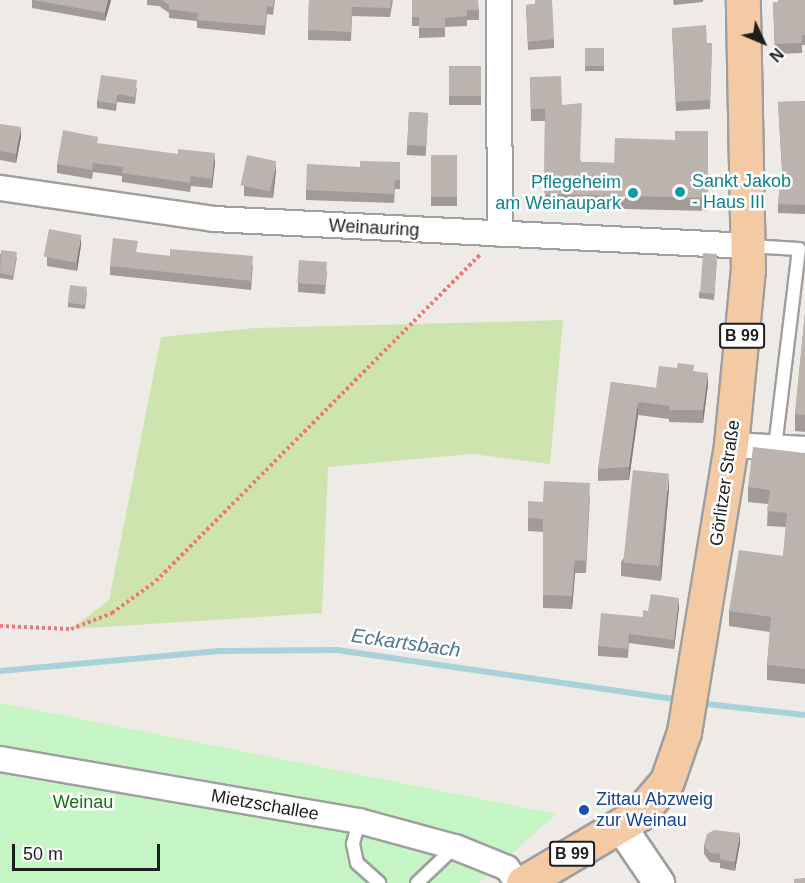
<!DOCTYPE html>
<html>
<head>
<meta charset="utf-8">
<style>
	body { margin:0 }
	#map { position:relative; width:805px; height:883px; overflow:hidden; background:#eeeae5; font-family:Arial,sans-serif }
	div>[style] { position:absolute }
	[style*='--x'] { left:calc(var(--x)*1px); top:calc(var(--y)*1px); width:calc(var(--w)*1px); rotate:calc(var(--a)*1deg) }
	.grass>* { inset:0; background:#cee4af }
	.park>* { inset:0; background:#c5f5c5 }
	.stream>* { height:6px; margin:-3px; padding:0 3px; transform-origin:3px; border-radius:3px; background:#a9d2d8 }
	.path>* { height:4px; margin-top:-2px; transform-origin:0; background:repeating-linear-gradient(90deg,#ee7876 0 3px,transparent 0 6px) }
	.roads { filter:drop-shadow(2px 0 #9f9f9f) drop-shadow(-2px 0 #9f9f9f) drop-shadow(0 2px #9f9f9f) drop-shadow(0 -2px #9f9f9f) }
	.service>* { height:12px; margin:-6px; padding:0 6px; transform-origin:6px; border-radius:6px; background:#fff }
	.minor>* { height:24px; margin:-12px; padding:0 12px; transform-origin:12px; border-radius:12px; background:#fff }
	.tertiary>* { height:30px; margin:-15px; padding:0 15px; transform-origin:15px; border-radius:15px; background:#fff }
	.primary>* { height:33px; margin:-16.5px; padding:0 16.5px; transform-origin:16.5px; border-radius:16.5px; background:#f4caa4 }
	.wall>* { inset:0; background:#a19a96; transform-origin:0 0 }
	.shaded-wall>* { inset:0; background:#837d7a }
	.building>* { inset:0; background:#bbb3ae; transform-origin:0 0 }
	.dots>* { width:16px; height:16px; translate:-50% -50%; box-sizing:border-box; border:3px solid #fff; border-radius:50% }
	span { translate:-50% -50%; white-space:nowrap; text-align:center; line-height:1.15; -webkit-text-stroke:5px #fff; paint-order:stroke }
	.shield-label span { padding:2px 4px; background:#fff; border:2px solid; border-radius:4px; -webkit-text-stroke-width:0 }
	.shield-label { font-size:16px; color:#1e1e1e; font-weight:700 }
	.culture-label { font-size:18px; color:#0d838f }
	.left { translate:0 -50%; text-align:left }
	.right { translate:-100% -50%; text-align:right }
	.street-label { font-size:18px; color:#1e1e1e }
	.transit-label { font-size:18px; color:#164399 }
	.park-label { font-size:18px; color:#157315 }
	.water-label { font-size:20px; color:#4c7897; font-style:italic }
	.north { position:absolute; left:733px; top:12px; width:60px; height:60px; -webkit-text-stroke:4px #fff; paint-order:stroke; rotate:134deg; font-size:16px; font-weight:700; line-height:24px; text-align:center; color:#1e1e1e }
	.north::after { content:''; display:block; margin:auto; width:21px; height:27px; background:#1e1e1e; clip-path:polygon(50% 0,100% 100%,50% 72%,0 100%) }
	.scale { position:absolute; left:12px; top:844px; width:148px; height:27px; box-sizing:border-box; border:3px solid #1e1e1e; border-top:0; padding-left:8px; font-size:18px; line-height:21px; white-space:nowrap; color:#1e1e1e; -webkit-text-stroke:4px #fff; paint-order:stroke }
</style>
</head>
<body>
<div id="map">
	<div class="grass">
		<div style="clip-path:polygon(563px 320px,550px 464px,472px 454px,328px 467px,322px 613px,71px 629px,109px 600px,161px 337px,255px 328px)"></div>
	</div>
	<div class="park">
		<div style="clip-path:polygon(0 703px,556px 814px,479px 883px,0 883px)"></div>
	</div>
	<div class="stream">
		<div style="--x:0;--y:671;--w:220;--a:-5.2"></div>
		<div style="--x:219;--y:651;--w:118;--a:-0.5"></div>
		<div style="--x:337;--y:650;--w:347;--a:8.3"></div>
		<div style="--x:698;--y:703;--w:108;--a:6.4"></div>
	</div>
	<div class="path">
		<div style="--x:0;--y:626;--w:71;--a:2.4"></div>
		<div style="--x:71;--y:629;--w:44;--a:-21.3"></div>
		<div style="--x:112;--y:613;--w:54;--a:-36"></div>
		<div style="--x:156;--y:581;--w:460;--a:-45.2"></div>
	</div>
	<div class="roads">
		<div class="service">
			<div style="--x:749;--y:246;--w:50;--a:3.4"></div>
			<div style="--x:799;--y:249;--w:199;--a:96.9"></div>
			<div style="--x:359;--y:821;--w:24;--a:105"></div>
			<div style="--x:353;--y:844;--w:19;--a:78"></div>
			<div style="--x:357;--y:863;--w:30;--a:42"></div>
			<div style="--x:417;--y:883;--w:52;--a:-43.5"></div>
		</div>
		<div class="minor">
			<div style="--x:499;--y:0;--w:234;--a:89.8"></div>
			<div style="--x:0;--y:188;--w:216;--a:8.2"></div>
			<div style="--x:214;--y:219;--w:536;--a:2.89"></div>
			<div style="--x:731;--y:445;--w:74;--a:3.1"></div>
			<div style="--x:0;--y:759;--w:364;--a:9.8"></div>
			<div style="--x:359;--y:821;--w:99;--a:15.2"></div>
			<div style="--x:455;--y:847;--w:56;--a:22"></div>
			<div style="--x:507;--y:868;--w:19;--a:54"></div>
		</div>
		<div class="tertiary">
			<div style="--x:621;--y:827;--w:68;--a:55.8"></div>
		</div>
		<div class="primary">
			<div style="--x:523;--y:883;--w:135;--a:-30.7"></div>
			<div style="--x:639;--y:814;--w:43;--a:-49.7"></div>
			<div style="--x:667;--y:781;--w:52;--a:-70.9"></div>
			<div style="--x:684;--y:732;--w:291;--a:-80.7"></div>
			<div style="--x:731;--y:445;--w:176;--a:-84.5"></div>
			<div style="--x:748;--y:270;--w:270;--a:-91.1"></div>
		</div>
	</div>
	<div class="wall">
		<div style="clip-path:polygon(32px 0,111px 0,105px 21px,32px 8px)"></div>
		<div style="clip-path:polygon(147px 0,275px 0,273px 15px,267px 14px,265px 35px,197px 28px,197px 21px,169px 18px,169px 13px,159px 6px,147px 5px)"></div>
		<div style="clip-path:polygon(309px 0,393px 0,390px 17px,352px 16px,351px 41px,308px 40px)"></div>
		<div style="clip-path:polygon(412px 0,479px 10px,479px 20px,467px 20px,467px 26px,445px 27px,445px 37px,419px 38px,419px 26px,412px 26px)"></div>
		<div style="clip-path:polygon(673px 0,703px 0,703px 2px,674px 5px)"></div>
		<div style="clip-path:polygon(778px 0,805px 0,805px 45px,802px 45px,802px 53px,775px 54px,773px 2px,778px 2px)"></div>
		<div style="clip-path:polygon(535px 4px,554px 39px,554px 48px,528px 50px,526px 5px)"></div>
		<div style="clip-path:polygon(672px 28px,707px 43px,712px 43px,710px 109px,676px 111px)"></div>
		<div style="left:585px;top:48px;width:19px;height:23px"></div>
		<div style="left:481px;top:66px;width:39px;height:32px;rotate:90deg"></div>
		<div style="clip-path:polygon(530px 77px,562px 105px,581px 162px,614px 163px,675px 140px,708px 131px,708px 211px,544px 207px,545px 121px,531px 121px)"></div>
		<div style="clip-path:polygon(137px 88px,135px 104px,117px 102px,116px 111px,97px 108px,97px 101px)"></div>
		<div style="clip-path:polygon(805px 101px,805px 214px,778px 213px,778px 204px,782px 171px,778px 102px)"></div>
		<div style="left:409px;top:112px;width:19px;height:43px;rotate:3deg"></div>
		<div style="clip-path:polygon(0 124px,21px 137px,16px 163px,0 160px)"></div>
		<div style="clip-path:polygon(98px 144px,215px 163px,212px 188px,191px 186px,190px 192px,122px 182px,122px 176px,93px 172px,92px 179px,57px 173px,57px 164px)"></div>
		<div style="left:431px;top:155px;width:26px;height:51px"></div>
		<div style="clip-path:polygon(400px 162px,400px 189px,395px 189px,394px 203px,306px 200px,306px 190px,360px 167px)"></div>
		<div style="clip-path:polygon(276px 170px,273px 198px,244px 196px,244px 186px)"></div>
		<div style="clip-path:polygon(81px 245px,77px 271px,47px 266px,47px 257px)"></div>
		<div style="clip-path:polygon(137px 253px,253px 265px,251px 290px,110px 275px,110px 266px)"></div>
		<div style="clip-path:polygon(0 254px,17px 257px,13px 280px,0 278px)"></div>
		<div style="clip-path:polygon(717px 259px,714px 300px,699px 298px,699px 293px)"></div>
		<div style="clip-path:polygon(327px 271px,325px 294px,298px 292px,298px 283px)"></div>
		<div style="clip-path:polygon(87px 291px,85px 309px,68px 307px,68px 303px)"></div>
		<div style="clip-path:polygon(805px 313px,805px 432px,795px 431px,795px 414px)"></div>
		<div style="clip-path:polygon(694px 371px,708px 385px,703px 423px,669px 422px,669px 419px,638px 415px,629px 480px,598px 481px,598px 469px,611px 382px,656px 388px)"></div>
		<div style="clip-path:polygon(805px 453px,805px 684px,767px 680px,767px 665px,770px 632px,729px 626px,729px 611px,783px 556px,786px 527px,767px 526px,768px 504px,748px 502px,748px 487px)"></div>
		<div style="clip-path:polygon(669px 488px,661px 581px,621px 576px,621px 562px)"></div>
		<div style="clip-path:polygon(590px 496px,586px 573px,575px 573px,572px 609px,543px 608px,543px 532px,528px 531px,528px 518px,543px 502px)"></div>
		<div style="clip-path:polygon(679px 607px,674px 649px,629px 643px,628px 658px,598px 656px,598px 646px,643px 617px,648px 611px)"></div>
		<div style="clip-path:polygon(740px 843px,735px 871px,720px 868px,720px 863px,710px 862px,704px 854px,704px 845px)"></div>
	</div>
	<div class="shaded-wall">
		<div style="clip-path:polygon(108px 0,111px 0,105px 21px,105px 13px)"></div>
		<div style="clip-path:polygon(21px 127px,21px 137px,16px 163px,16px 154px)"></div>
		<div style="clip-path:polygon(215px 153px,215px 163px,212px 188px,212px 179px)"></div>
		<div style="clip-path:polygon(276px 161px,276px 170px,273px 198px,273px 189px)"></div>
		<div style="clip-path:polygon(81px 235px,81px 245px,77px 271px,77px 262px)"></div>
		<div style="clip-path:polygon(708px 373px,708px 385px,703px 423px,703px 410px)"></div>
		<div style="clip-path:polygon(638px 402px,638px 415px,629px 480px,629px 467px)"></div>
		<div style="clip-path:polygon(669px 474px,669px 488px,661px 581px,661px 568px)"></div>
		<div style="clip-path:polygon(575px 560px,575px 573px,572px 609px,572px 596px)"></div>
		<div style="clip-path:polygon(679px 598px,679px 607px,674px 649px,674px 640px)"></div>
		<div style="clip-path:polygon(740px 833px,740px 843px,735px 871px,735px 862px)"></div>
	</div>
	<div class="building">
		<div style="clip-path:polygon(33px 0,108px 0,105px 13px)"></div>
		<div style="clip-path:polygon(162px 0,274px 0,273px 7px,267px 6px,265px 26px,197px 20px,198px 13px,169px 9px,169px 5px)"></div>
		<div style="clip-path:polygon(309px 0,391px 0,390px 8px,352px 7px,351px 32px,308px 30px)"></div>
		<div style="clip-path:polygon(412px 0,478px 0,479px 10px,467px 10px,467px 16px,445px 18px,445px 28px,419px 28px,419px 17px,412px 17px)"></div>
		<div style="clip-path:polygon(535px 0,552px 0,554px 39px,528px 42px,526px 5px,535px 4px)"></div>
		<div style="clip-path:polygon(778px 0,805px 0,805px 35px,802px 35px,802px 43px,775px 44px,773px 2px,778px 2px)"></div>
		<div style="clip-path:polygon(706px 25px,707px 43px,712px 43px,710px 100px,676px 102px,672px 28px)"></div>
		<div style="left:585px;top:48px;width:19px;height:18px"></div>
		<div style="left:481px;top:66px;width:30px;height:32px;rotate:90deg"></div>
		<div style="clip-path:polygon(101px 75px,137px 80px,135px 97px,117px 94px,116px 104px,97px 101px)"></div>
		<div style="clip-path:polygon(561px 76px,562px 105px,582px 103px,580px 162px,614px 163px,615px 138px,675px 140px,675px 131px,708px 131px,708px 198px,544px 194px,545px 109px,531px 109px,530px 77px)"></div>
		<div style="clip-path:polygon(805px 101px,805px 205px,778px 204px,782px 168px,778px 102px)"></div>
		<div style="left:409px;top:112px;width:19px;height:33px;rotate:3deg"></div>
		<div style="clip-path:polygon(0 124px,21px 127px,16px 154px,0 151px)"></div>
		<div style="clip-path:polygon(63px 130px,98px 137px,97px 143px,178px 154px,178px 149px,215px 153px,212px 179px,191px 176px,190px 183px,122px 173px,123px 167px,93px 163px,92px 170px,57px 164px)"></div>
		<div style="left:247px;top:155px;width:30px;height:31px;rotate:12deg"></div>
		<div style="left:431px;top:155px;width:26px;height:42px"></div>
		<div style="clip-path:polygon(360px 161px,400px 162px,400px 180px,395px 180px,394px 194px,306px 190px,307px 164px,360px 167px)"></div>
		<div style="left:49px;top:229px;width:33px;height:28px;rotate:11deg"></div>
		<div style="clip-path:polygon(113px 238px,138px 241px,136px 252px,170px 256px,170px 249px,253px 256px,251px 281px,110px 266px)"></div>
		<div style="clip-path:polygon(1px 250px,17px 252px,13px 276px,0 273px)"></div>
		<div style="left:703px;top:253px;width:14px;height:40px;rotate:4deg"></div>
		<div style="left:299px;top:260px;width:28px;height:23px;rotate:4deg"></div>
		<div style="left:70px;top:285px;width:17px;height:18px;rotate:7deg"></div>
		<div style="clip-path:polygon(805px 313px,805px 415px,795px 414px)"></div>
		<div style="clip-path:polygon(678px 363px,694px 365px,693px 371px,708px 373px,703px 410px,669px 410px,670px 406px,638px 402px,629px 467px,598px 469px,611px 382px,656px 388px,659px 366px,677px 368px)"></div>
		<div style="clip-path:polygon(753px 447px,805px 453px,805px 669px,767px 665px,771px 617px,729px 611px,739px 550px,783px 556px,787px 513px,767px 511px,770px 490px,748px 487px)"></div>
		<div style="left:633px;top:470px;width:36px;height:93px;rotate:6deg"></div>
		<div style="clip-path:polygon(544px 481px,590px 483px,586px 561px,575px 560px,572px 596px,543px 595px,543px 519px,528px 518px,528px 501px,543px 502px)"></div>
		<div style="clip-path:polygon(651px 594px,679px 598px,674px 640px,629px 634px,628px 649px,598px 646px,601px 613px,643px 617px,643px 610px,648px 611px)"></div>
		<div style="clip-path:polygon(714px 830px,740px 833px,735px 862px,720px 859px,720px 854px,710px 853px,704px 845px,707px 834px)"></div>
		<div style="clip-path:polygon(805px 878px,805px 883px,794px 883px,794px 879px)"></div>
	</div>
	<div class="dots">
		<div style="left:680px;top:192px;background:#0f9aa8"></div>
		<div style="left:633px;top:193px;background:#0f9aa8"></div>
		<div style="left:584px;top:810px;background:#1a4fb4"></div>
	</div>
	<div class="shield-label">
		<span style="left:742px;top:336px">B 99</span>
		<span style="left:572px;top:854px">B 99</span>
	</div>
	<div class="culture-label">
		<span class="left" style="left:692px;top:192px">Sankt Jakob<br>- Haus III</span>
		<span class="right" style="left:621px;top:193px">Pflegeheim<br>am Weinaupark</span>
	</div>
	<div class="street-label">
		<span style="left:374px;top:228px;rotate:3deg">Weinauring</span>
		<span style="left:725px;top:483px;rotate:-82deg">Görlitzer Straße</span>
		<span style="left:265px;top:805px;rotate:10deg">Mietzschallee</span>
	</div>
	<div class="transit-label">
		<span class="left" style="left:596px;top:810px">Zittau Abzweig<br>zur Weinau</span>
	</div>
	<div class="park-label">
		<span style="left:83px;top:802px">Weinau</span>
	</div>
	<div class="water-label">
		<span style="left:406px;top:643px;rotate:8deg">Eckartsbach</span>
	</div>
	<div class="north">N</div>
	<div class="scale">50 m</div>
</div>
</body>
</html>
